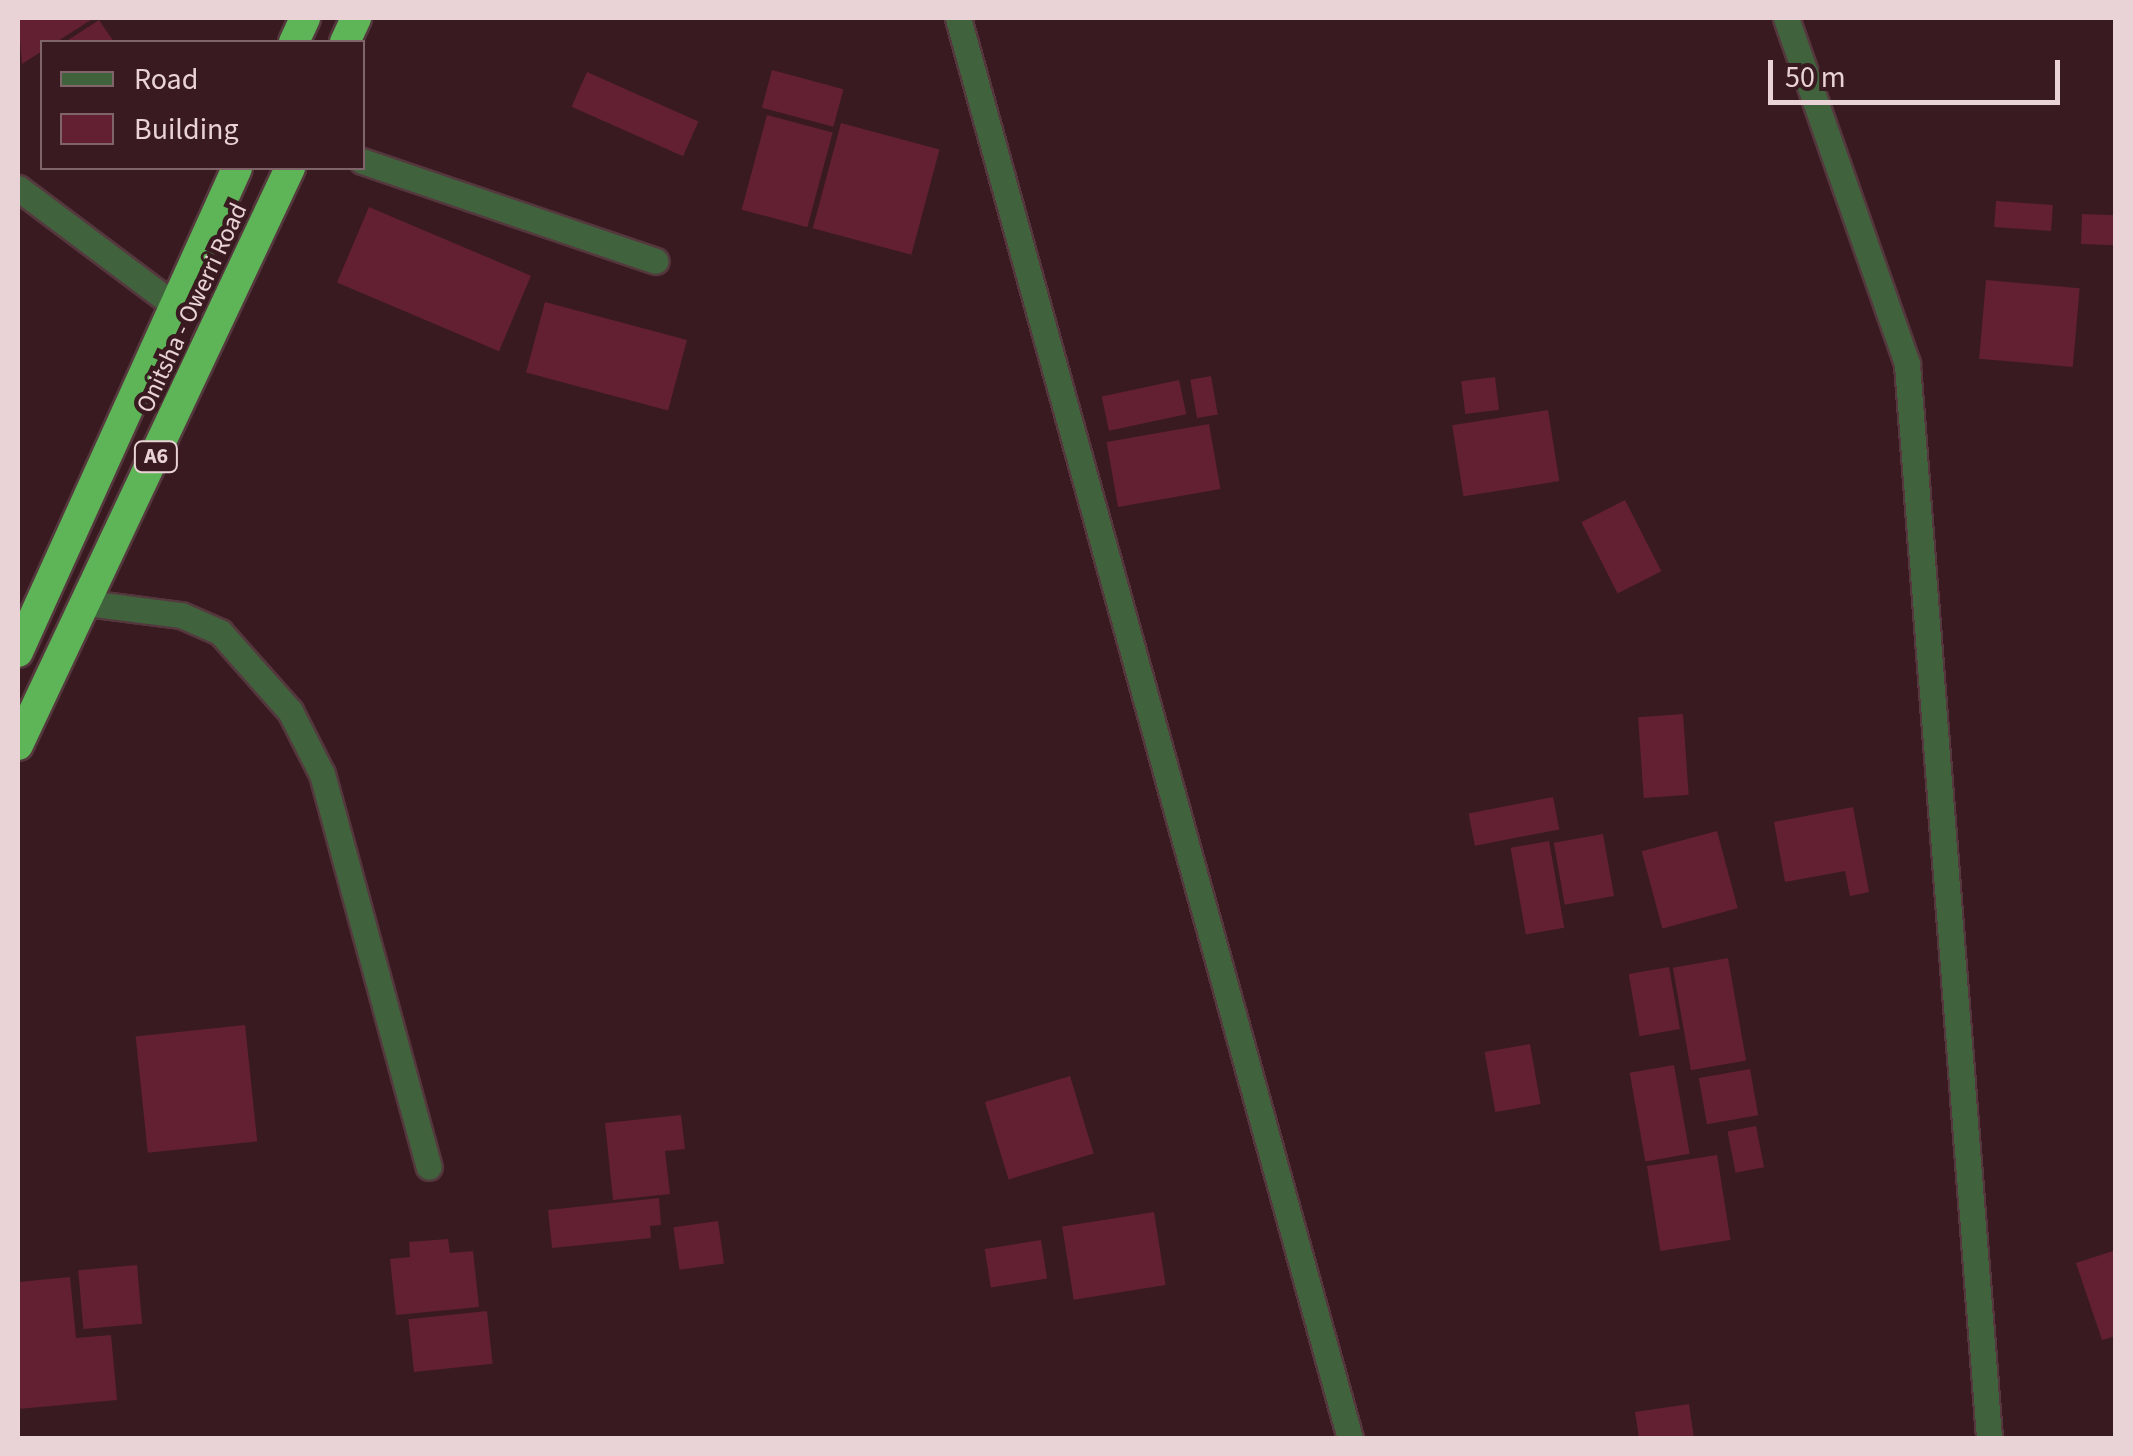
<!DOCTYPE html>
<html>
<head>
<meta charset="utf-8">
<style>
	body { margin:0 }
	#map { position:relative; width:2133px; height:1456px; overflow:hidden; background:#391a21; font-family:"Source Sans 3",sans-serif }
	div>[style] { position:absolute }
	[style*='--x'] { left:calc(var(--x)*1px); top:calc(var(--y)*1px); width:calc(var(--w)*1px); rotate:calc(var(--a)*1deg) }
	.building>* { inset:0; background:#622032; transform-origin:0 0 }
	.roads { filter:drop-shadow(2px 0 #55383e) drop-shadow(-2px 0 #55383e) drop-shadow(0 2px #55383e) drop-shadow(0 -2px #55383e) }
	.minor>* { height:25px; margin:-12.5px; padding:0 12.5px; transform-origin:12.5px; border-radius:12.5px; background:#40623d }
	.highway>* { height:30px; margin:-15px; padding:0 15px; transform-origin:15px; border-radius:15px; background:#5eb557 }
	span { translate:-50% -50%; white-space:nowrap; text-align:center; line-height:1.15; -webkit-text-stroke:9px #391a21; paint-order:stroke }
	.shield-label span { padding:2px 8px; background:#391a21; border:2px solid; border-radius:8px; -webkit-text-stroke-width:0 }
	.shield-label { font-size:22px; color:#e9d3d6; font-weight:700 }
	.street-label { font-size:25px; color:#e9d3d6 }
	.frame { position:absolute; inset:0; border:20px solid #e9d3d6; pointer-events:none }
	.legend { position:absolute; left:40px; top:40px; width:325px; height:130px; box-sizing:border-box; background:#391a21; border:2px solid #7f6469; margin:0; padding:12px 18px; list-style:none; font-size:30px; color:#e9d3d6 }
	.legend li { display:flex; align-items:center; gap:20px; height:50px }
	.legend b { width:50px; border:2px solid #7f6469 }
	.scale { position:absolute; left:1768px; top:60px; width:292px; height:45px; box-sizing:border-box; border:5px solid #e9d3d6; border-top:0; padding-left:12px; font-size:30px; line-height:35px; white-space:nowrap; color:#e9d3d6; -webkit-text-stroke:8px #391a21; paint-order:stroke }
</style>
</head>
<body>
<div id="map">
	<div class="building">
		<div style="clip-path:polygon(18px 18px,94px 18px,22px 64px)"></div>
		<div style="clip-path:polygon(99px 20px,114px 42px,65px 42px)"></div>
		<div style="left:772px;top:70px;width:74px;height:39px;rotate:15deg"></div>
		<div style="left:587px;top:72px;width:122px;height:38px;rotate:24deg"></div>
		<div style="left:767px;top:115px;width:68px;height:98px;rotate:15deg"></div>
		<div style="left:841px;top:123px;width:102px;height:109px;rotate:15deg"></div>
		<div style="left:1996px;top:201px;width:57px;height:26px;rotate:4deg"></div>
		<div style="left:369px;top:207px;width:176px;height:82px;rotate:23deg"></div>
		<div style="left:2082px;top:214px;width:34px;height:30px;rotate:2deg"></div>
		<div style="left:1986px;top:280px;width:94px;height:79px;rotate:5deg"></div>
		<div style="left:545px;top:302px;width:147px;height:73px;rotate:15deg"></div>
		<div style="left:1211px;top:376px;width:39px;height:21px;rotate:80deg"></div>
		<div style="left:1495px;top:377px;width:33px;height:34px;rotate:83deg"></div>
		<div style="left:1179px;top:380px;width:35px;height:79px;rotate:78deg"></div>
		<div style="left:1548px;top:410px;width:72px;height:97px;rotate:81deg"></div>
		<div style="left:1209px;top:424px;width:66px;height:104px;rotate:80deg"></div>
		<div style="left:1625px;top:500px;width:80px;height:49px;rotate:63deg"></div>
		<div style="left:1683px;top:714px;width:81px;height:45px;rotate:86deg"></div>
		<div style="left:1553px;top:797px;width:33px;height:86px;rotate:79deg"></div>
		<div style="clip-path:polygon(1853px 807px,1869px 892px,1850px 896px,1845px 871px,1785px 882px,1774px 822px)"></div>
		<div style="left:1717px;top:831px;width:80px;height:78px;rotate:75deg"></div>
		<div style="left:1603px;top:834px;width:63px;height:50px;rotate:80deg"></div>
		<div style="left:1549px;top:841px;width:88px;height:39px;rotate:80deg"></div>
		<div style="left:1728px;top:958px;width:104px;height:56px;rotate:80deg"></div>
		<div style="left:1669px;top:967px;width:63px;height:41px;rotate:80deg"></div>
		<div style="left:245px;top:1025px;width:117px;height:110px;rotate:84deg"></div>
		<div style="left:1530px;top:1044px;width:61px;height:46px;rotate:80deg"></div>
		<div style="left:1674px;top:1065px;width:90px;height:45px;rotate:80deg"></div>
		<div style="left:1750px;top:1069px;width:47px;height:52px;rotate:80deg"></div>
		<div style="left:1070px;top:1076px;width:81px;height:89px;rotate:73deg"></div>
		<div style="clip-path:polygon(681px 1115px,685px 1149px,665px 1151px,670px 1194px,613px 1200px,605px 1123px)"></div>
		<div style="left:1756px;top:1126px;width:42px;height:29px;rotate:79deg"></div>
		<div style="left:1717px;top:1155px;width:86px;height:71px;rotate:81deg"></div>
		<div style="clip-path:polygon(659px 1198px,661px 1225px,650px 1226px,651px 1238px,552px 1248px,548px 1210px)"></div>
		<div style="left:1154px;top:1212px;width:74px;height:93px;rotate:81deg"></div>
		<div style="left:718px;top:1221px;width:43px;height:45px;rotate:82deg"></div>
		<div style="clip-path:polygon(448px 1239px,450px 1253px,473px 1251px,479px 1307px,396px 1315px,390px 1259px,410px 1257px,409px 1242px)"></div>
		<div style="left:1041px;top:1240px;width:39px;height:57px;rotate:81deg"></div>
		<div style="clip-path:polygon(2116px 1250px,2116px 1336px,2102px 1340px,2076px 1263px)"></div>
		<div style="left:137px;top:1265px;width:59px;height:59px;rotate:85deg"></div>
		<div style="clip-path:polygon(70px 1277px,76px 1338px,111px 1335px,117px 1400px,18px 1409px,18px 1282px)"></div>
		<div style="left:487px;top:1311px;width:53px;height:79px;rotate:84deg"></div>
		<div style="clip-path:polygon(1689px 1404px,1694px 1438px,1639px 1438px,1635px 1412px)"></div>
	</div>
	<div class="roads">
		<div class="minor">
			<div style="--x:958;--y:18;--w:1473;--a:74.57"></div>
			<div style="--x:1786;--y:18;--w:367;--a:70.7"></div>
			<div style="--x:1907;--y:364;--w:1077;--a:85.63"></div>
			<div style="--x:362;--y:161;--w:310;--a:18.8"></div>
			<div style="--x:18;--y:188;--w:195;--a:36.9"></div>
			<div style="--x:87;--y:603;--w:95;--a:7.3"></div>
			<div style="--x:181;--y:615;--w:43;--a:23.6"></div>
			<div style="--x:220;--y:632;--w:106;--a:48.5"></div>
			<div style="--x:290;--y:711;--w:71;--a:63.1"></div>
			<div style="--x:322;--y:774;--w:407;--a:74.8"></div>
		</div>
		<div class="highway">
			<div style="--x:294;--y:42;--w:26;--a:-65"></div>
			<div style="--x:345;--y:42;--w:26;--a:-65"></div>
			<div style="--x:18;--y:652;--w:531;--a:-65.65"></div>
			<div style="--x:18;--y:745;--w:638;--a:-64.76"></div>
		</div>
	</div>
	<div class="shield-label">
		<span style="left:156px;top:457px">A6</span>
	</div>
	<div class="street-label">
		<span style="left:192px;top:308px;rotate:-65deg">Onitsha - Owerri Road</span>
	</div>
	<div class="frame"></div>
	<ul class="legend">
	<li><b style="height:12px;background:#40623d"></b>Road</li>
	<li><b style="height:28px;background:#622032"></b>Building</li>
	</ul>
	<div class="scale">50 m</div>
</div>
</body>
</html>
